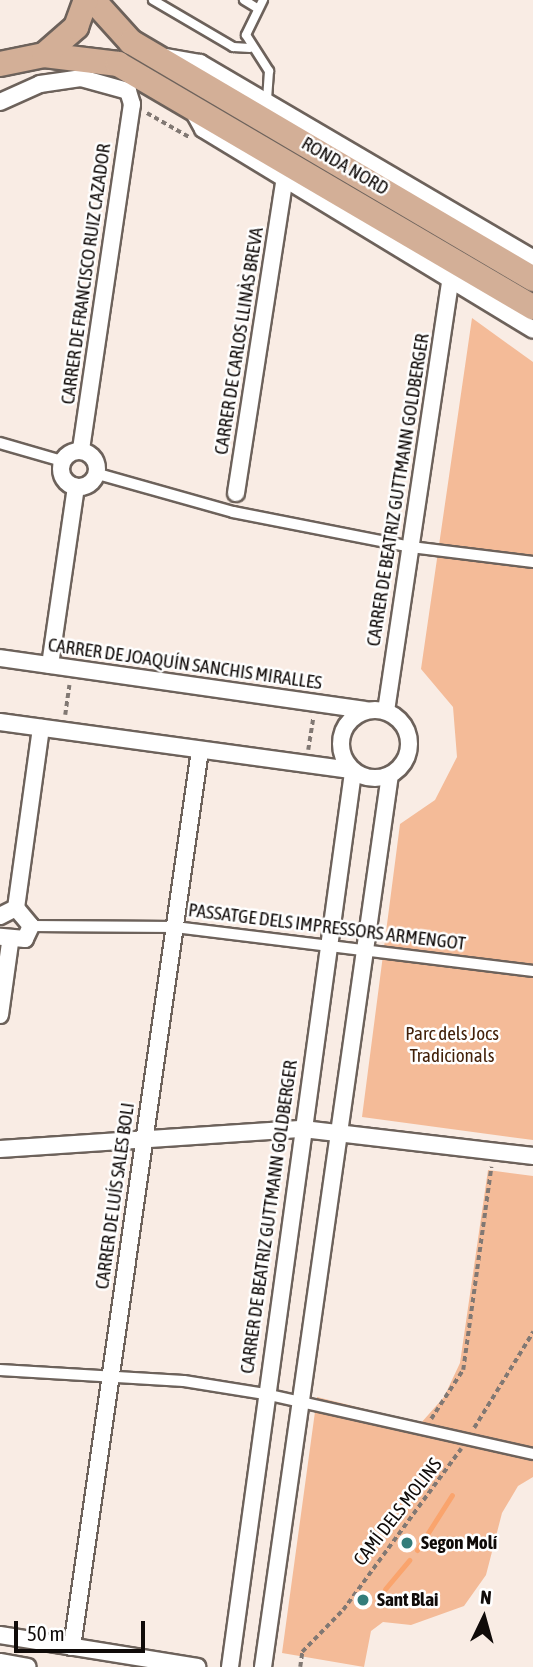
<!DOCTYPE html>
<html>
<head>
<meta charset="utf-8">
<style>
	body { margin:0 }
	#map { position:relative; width:533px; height:1667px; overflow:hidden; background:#f9ece4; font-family:"Asap Condensed",sans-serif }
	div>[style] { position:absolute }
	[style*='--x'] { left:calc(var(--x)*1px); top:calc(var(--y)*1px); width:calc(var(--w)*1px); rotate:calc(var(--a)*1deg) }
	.green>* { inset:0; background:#f4bb98 }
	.stream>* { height:5px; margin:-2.5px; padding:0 2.5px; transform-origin:2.5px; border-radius:2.5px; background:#faa46d }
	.path>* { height:3.5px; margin-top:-1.75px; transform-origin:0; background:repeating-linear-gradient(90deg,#817873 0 5px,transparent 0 8.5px) }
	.roads { filter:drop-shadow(2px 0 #6d625b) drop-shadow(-2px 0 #6d625b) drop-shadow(0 2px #6d625b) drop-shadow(0 -2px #6d625b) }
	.service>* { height:8px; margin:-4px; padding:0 4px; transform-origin:4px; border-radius:4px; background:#fff }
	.pedestrian>* { height:10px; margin:-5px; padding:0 5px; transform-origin:5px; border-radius:5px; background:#fff }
	.minor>* { height:16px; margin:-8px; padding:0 8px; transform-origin:8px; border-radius:8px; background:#fff }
	.minor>.ring { margin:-8px; padding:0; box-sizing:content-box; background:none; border:16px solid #fff; border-radius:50% }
	.primary>* { height:24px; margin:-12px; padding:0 12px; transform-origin:12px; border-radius:12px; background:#d3af97 }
	.dots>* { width:19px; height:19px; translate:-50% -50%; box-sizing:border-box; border:4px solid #fff; border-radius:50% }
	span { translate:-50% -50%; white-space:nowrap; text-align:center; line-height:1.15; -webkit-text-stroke:5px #fff; paint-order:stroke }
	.street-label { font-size:19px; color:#100b09 }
	.park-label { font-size:19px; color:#422009 }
	.poi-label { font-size:19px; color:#100b09; font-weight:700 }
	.left { translate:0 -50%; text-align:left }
	.north { position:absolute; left:449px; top:1583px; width:70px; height:70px; -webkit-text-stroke:5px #fff; paint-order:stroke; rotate:5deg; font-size:19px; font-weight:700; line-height:28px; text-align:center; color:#100b09 }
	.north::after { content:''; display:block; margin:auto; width:24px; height:32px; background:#100b09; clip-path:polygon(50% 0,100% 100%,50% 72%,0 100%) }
	.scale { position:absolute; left:14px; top:1621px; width:131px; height:32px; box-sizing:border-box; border:4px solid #100b09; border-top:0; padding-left:9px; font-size:21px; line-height:24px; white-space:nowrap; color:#100b09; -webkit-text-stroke:5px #fff; paint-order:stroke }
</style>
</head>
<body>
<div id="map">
	<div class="green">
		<div style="clip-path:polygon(472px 318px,533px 362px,533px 1140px,362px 1117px,400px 824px,435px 800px,457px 757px,453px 707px,421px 669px)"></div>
		<div style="clip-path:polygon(488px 1170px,533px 1176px,533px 1477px,518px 1486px,502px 1513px,486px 1575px,464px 1606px,411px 1625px,383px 1622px,371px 1631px,364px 1667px,282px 1653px,317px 1397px,421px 1423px,444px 1397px,460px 1363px)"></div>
	</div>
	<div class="stream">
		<div style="--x:417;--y:1550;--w:65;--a:-57.5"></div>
		<div style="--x:385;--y:1589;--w:38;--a:-50"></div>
	</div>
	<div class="path">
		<div style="--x:147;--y:113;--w:48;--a:29.7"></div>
		<div style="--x:65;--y:715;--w:30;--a:-82"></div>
		<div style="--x:308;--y:750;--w:31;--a:-81"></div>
		<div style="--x:431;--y:1419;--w:59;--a:-56.9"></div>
		<div style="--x:463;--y:1370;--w:205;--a:-82.1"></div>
		<div style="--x:474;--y:1428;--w:113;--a:-58.4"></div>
		<div style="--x:300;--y:1667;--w:15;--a:-82"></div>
		<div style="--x:302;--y:1652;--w:59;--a:-45.7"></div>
		<div style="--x:343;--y:1610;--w:200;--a:-53.8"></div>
	</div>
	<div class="roads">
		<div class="service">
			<div style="--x:153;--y:0;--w:93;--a:30.4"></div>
			<div style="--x:233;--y:47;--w:17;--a:3"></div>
			<div style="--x:244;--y:0;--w:15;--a:32"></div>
			<div style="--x:263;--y:0;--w:39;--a:116"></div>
			<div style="--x:246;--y:35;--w:43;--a:57.4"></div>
			<div style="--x:269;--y:71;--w:29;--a:94"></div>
		</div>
		<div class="pedestrian">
			<div style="--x:0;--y:443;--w:65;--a:16.2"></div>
			<div style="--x:98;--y:474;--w:140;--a:15.7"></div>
			<div style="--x:233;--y:512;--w:181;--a:11.1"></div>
			<div style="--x:411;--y:547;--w:123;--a:7"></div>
			<div style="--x:31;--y:926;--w:144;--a:0.4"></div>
			<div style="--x:175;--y:927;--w:361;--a:7"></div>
			<div style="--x:0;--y:1370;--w:184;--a:3.4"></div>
			<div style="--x:184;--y:1381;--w:82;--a:9.1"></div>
			<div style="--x:265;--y:1394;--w:275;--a:12.6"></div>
		</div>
		<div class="minor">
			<div style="--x:165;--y:57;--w:36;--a:10"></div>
			<div style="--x:200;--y:63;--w:386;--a:30.4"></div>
			<div style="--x:0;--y:102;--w:44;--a:-24.2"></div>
			<div style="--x:40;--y:84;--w:41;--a:-8.3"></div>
			<div style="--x:81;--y:78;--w:49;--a:15.5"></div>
			<div style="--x:128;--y:91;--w:14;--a:73"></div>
			<div style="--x:132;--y:104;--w:350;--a:98.4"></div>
			<div style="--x:192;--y:109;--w:23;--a:61"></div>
			<div style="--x:203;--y:129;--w:386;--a:31.3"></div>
			<div class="ring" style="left:61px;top:451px;width:20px;height:20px"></div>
			<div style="--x:236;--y:493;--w:320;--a:-81.2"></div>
			<div style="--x:0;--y:658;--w:368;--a:8.1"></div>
			<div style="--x:50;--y:665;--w:180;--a:-81.7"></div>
			<div class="ring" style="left:341px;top:710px;width:52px;height:52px"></div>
			<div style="--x:386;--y:711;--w:440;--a:-81.5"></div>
			<div style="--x:0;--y:722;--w:354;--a:7.8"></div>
			<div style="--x:16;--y:908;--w:182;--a:-82.1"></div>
			<div style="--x:0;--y:916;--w:18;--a:-27"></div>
			<div style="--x:16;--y:908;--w:23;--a:50"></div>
			<div style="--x:31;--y:926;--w:14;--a:115"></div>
			<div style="--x:25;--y:939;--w:25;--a:-175"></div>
			<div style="--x:0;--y:1015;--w:73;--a:-82.1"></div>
			<div style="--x:0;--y:1149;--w:304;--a:-3.8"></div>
			<div style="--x:303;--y:1129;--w:232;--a:6.7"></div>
			<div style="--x:0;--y:1635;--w:200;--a:9.2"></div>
			<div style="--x:72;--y:1647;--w:906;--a:-81.88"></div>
			<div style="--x:0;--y:1662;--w:28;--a:10"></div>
			<div style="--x:230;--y:1667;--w:903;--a:-82.17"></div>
			<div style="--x:263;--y:1667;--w:901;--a:-81.9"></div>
		</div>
		<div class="primary">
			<div style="--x:93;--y:0;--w:57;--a:47.9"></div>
			<div style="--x:131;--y:42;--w:467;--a:30.5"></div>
			<div style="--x:44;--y:55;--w:75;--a:6.9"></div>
			<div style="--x:118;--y:64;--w:481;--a:30.4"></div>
			<div style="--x:0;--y:64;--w:45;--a:-11.6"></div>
			<div style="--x:44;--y:55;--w:43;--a:-41.2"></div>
			<div style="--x:76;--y:27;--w:29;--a:-70"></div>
		</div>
	</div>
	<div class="dots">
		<div style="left:407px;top:1543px;background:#337c7a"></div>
		<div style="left:363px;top:1600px;background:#337c7a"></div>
	</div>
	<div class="street-label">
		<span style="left:345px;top:166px;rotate:30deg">RONDA NORD</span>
		<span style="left:86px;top:274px;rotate:-82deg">CARRER DE FRANCISCO RUIZ CAZADOR</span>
		<span style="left:239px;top:341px;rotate:-81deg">CARRER DE CARLOS LLINÀS BREVA</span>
		<span style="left:398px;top:490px;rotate:-81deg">CARRER DE BEATRIZ GUTTMANN GOLDBERGER</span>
		<span style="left:185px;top:664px;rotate:8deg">CARRER DE JOAQUÍN SANCHIS MIRALLES</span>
		<span style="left:327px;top:927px;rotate:7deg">PASSATGE DELS IMPRESSORS ARMENGOT</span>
		<span style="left:115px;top:1196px;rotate:-82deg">CARRER DE LUÍS SALES BOLI</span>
		<span style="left:269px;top:1217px;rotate:-82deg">CARRER DE BEATRIZ GUTTMANN GOLDBERGER</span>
		<span style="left:398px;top:1512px;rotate:-52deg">CAMÍ DELS MOLINS</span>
	</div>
	<div class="park-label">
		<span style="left:452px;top:1045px">Parc dels Jocs<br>Tradicionals</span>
	</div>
	<div class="poi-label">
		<span class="left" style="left:421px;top:1543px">Segon Molí</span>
		<span class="left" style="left:377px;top:1600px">Sant Blai</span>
	</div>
	<div class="north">N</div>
	<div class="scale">50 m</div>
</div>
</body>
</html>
